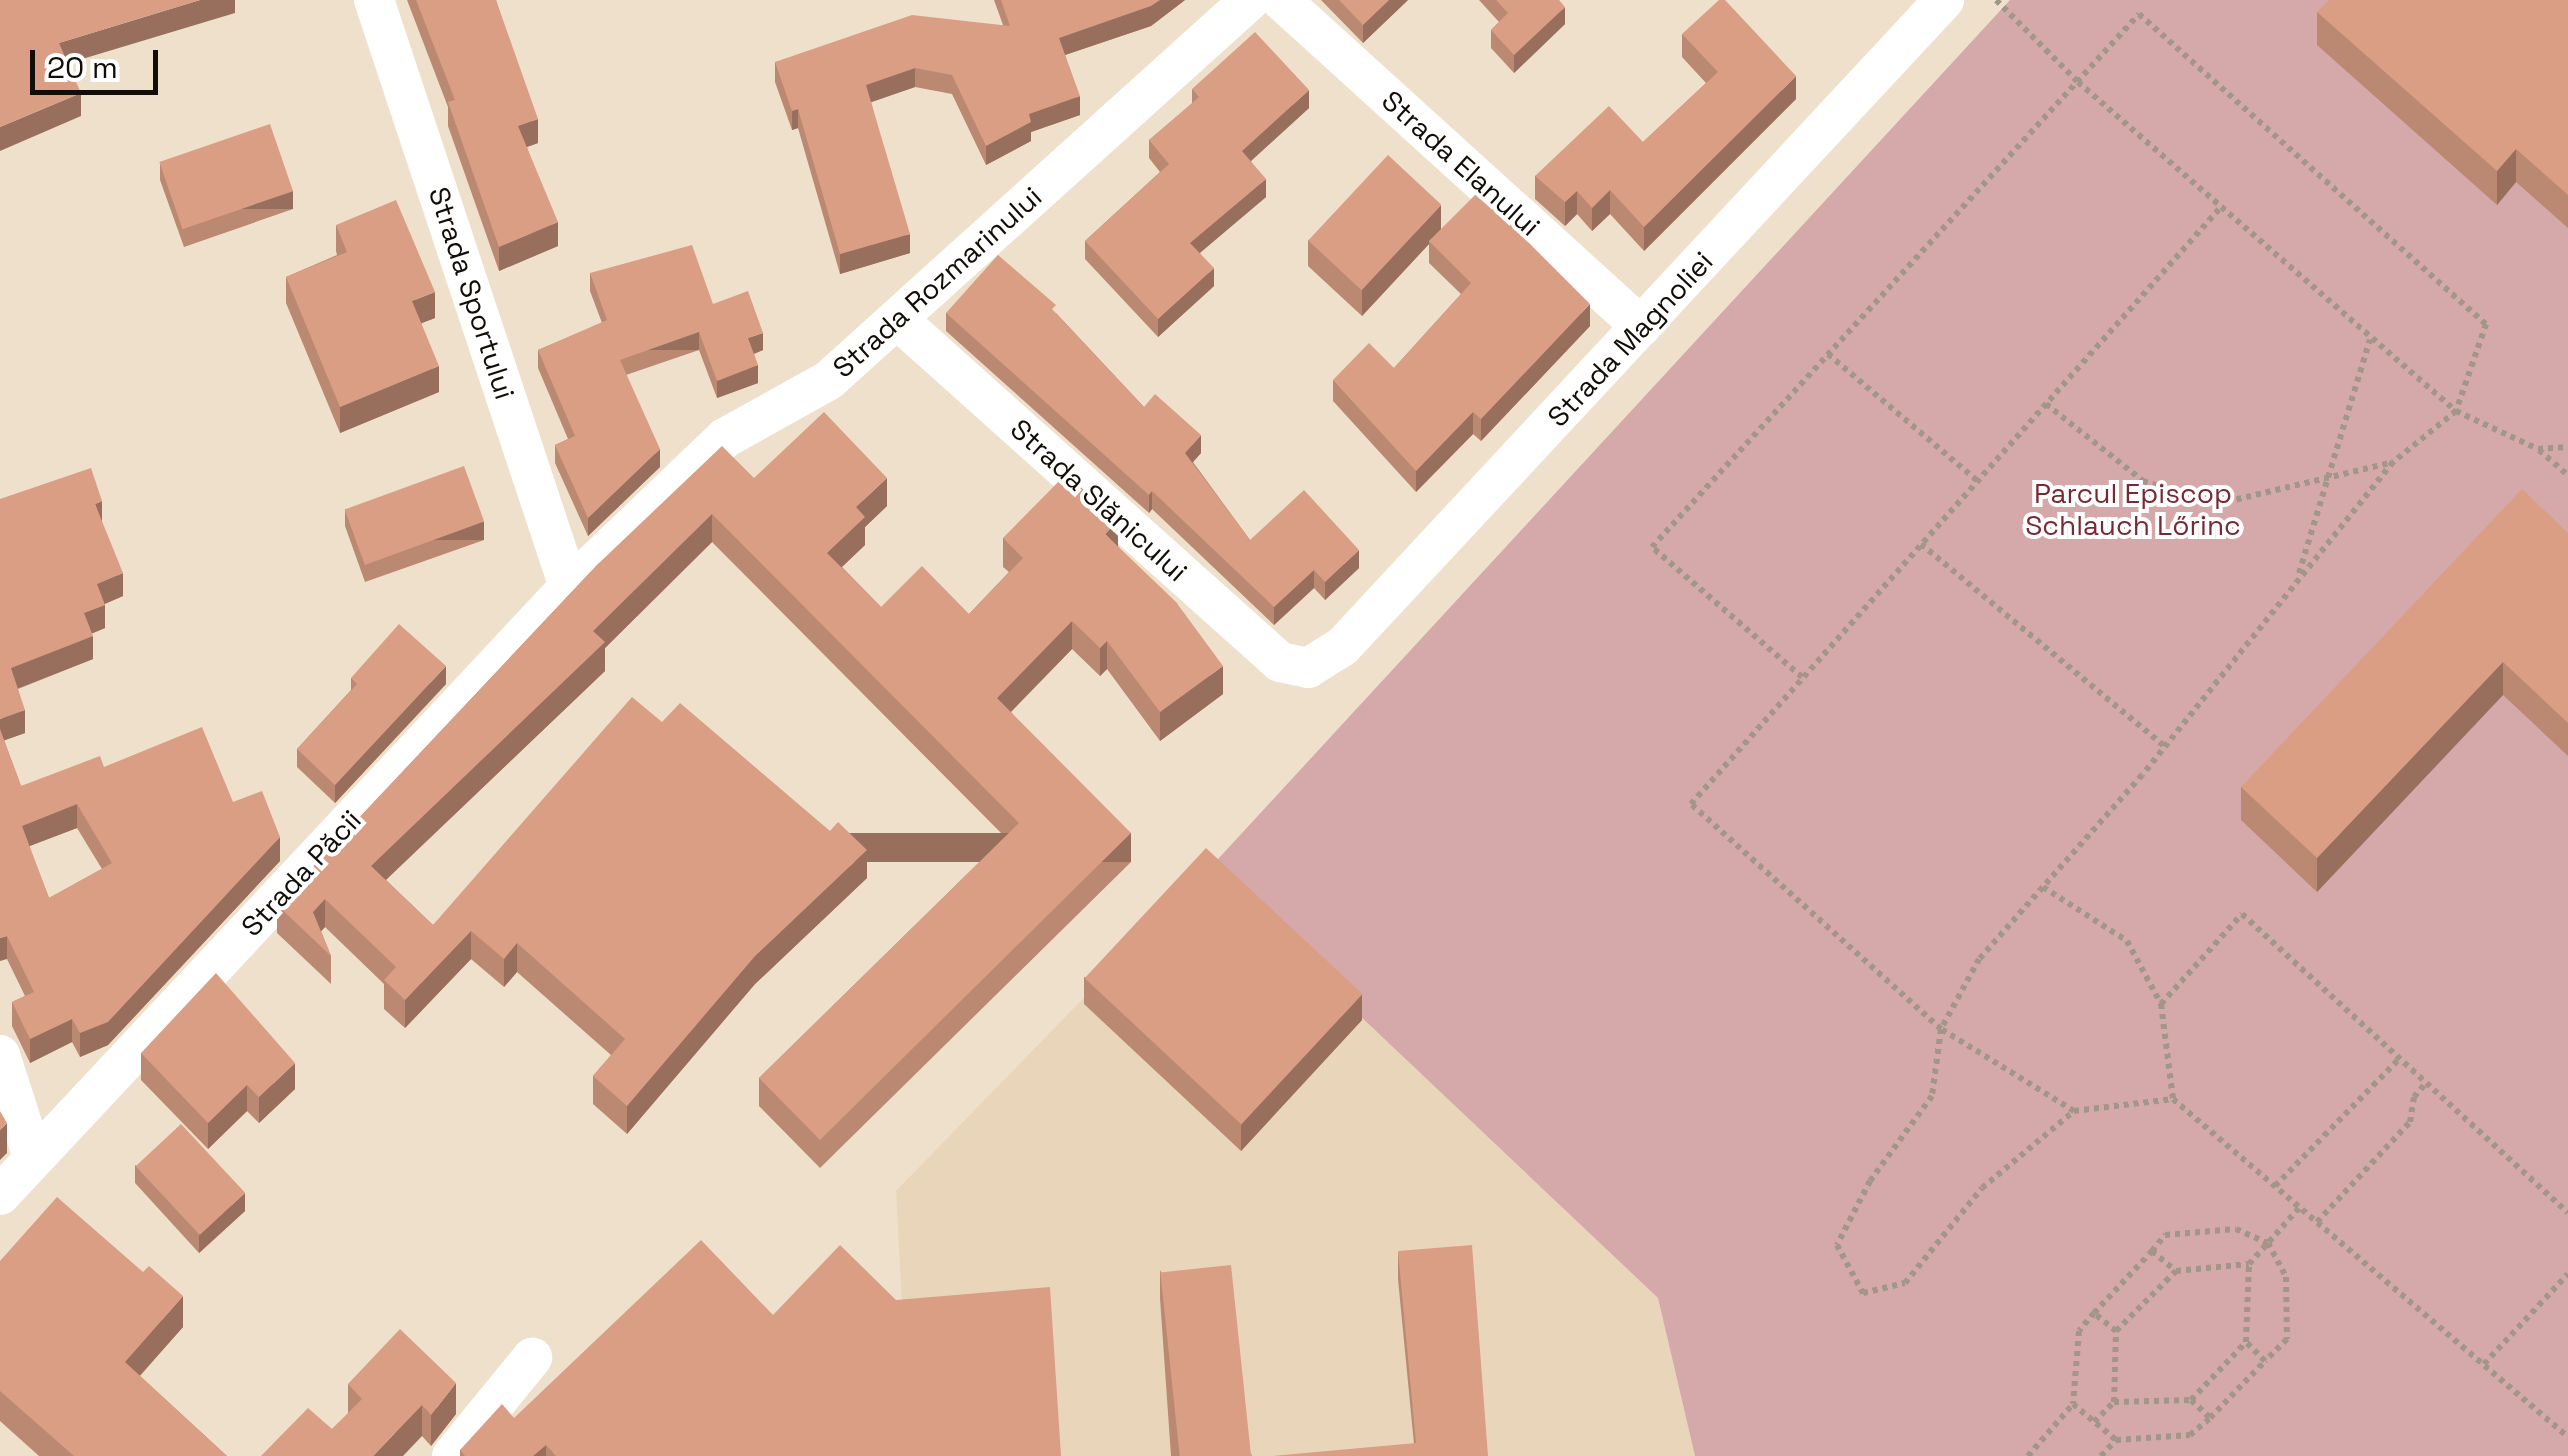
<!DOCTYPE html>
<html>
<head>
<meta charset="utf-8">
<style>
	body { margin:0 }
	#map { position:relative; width:2568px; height:1456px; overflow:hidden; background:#efe0cc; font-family:"Space Grotesk",sans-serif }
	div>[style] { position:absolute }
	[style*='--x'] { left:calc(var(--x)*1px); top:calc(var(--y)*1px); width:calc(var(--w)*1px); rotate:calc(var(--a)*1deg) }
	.built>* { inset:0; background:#e9d5ba }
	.green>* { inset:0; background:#d5a8aa }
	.path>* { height:6px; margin-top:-3px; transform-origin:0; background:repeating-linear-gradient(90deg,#a19687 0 5px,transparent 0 10px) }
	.street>* { height:40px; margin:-20px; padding:0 20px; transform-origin:20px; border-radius:20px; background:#fff }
	.wall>* { inset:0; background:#bb8872 }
	.shaded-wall>* { inset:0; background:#986f5c; transform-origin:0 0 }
	.building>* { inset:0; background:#d99e84; transform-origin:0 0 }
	span { translate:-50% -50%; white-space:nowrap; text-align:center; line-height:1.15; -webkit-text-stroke:8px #fff; paint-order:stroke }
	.street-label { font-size:28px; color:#120d07 }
	.park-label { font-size:28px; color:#782a34 }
	.scale { position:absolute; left:30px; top:50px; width:128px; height:45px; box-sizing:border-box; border:5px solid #120d07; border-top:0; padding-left:12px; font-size:30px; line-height:35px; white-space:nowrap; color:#120d07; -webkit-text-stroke:8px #fff; paint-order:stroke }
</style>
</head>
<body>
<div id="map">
	<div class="built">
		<div style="clip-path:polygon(1207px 871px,1658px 1298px,1695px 1456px,910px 1456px,896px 1191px)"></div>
	</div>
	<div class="green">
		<div style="clip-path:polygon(2010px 0,2568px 0,2568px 1456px,1695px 1456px,1658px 1298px,1207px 871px)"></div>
	</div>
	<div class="path">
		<div style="--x:1996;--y:0;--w:116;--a:45"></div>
		<div style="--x:2078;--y:82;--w:501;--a:41.04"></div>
		<div style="--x:2456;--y:411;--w:90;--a:24.9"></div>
		<div style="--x:2538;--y:449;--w:30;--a:-4"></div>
		<div style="--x:1828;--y:354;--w:197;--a:40.3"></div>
		<div style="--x:2046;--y:404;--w:124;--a:38.4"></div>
		<div style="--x:2143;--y:481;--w:77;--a:17.3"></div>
		<div style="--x:2217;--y:504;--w:181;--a:-13.4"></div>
		<div style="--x:2539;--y:450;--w:38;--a:41"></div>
		<div style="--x:1921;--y:544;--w:316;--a:39.7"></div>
		<div style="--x:2299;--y:573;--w:244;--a:-73.1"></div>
		<div style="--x:1802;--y:677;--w:198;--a:-139.1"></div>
		<div style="--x:1652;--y:547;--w:722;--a:-47.58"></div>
		<div style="--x:2139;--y:14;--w:465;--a:41.8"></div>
		<div style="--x:2486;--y:324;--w:92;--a:109"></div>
		<div style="--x:2456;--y:411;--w:81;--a:141"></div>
		<div style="--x:2393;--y:462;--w:401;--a:128.7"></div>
		<div style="--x:2142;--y:775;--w:246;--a:131.5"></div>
		<div style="--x:1979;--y:959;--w:80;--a:118.5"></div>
		<div style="--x:1941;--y:1029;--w:68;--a:97.7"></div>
		<div style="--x:1932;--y:1096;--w:105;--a:126.1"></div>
		<div style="--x:1870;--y:1181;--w:72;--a:117.3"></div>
		<div style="--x:1837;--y:1245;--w:55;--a:61.6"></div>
		<div style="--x:1863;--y:1293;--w:43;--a:-13.4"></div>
		<div style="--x:1905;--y:1283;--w:122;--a:-51"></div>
		<div style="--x:1982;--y:1188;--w:120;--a:-39.9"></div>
		<div style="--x:2074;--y:1111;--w:100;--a:-6.9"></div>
		<div style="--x:2173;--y:1099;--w:520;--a:40.55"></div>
		<div style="--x:2043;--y:887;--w:100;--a:32.7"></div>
		<div style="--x:2127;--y:941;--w:72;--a:61.6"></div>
		<div style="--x:2161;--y:1004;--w:96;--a:82.8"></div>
		<div style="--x:2161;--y:1004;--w:121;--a:-48"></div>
		<div style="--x:2242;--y:914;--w:442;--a:42.5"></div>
		<div style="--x:2074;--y:1111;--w:156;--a:-148.3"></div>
		<div style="--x:1941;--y:1029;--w:336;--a:-138"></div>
		<div style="--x:1691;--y:804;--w:797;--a:-48.41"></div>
		<div style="--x:2275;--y:1186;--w:177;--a:-45.7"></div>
		<div style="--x:2317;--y:1222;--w:137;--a:-47.1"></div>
		<div style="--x:2410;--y:1122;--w:25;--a:-81"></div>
		<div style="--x:2414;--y:1097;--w:17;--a:-50"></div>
		<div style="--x:2152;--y:1251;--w:21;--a:-51"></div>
		<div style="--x:2165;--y:1235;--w:71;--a:-4.8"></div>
		<div style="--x:2236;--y:1229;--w:35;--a:24"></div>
		<div style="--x:2268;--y:1243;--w:38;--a:62"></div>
		<div style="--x:2286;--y:1277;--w:62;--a:89.1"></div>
		<div style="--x:2287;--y:1339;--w:31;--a:135"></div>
		<div style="--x:2094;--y:1313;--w:23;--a:130"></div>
		<div style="--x:2079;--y:1331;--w:73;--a:94.7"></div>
		<div style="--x:2073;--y:1404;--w:56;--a:39.9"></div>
		<div style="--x:2116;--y:1440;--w:74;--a:-3.9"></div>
		<div style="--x:2190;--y:1435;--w:26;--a:-40"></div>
		<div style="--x:2116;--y:1331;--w:28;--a:-141"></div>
		<div style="--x:2094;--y:1313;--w:85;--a:-46.9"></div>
		<div style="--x:2152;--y:1251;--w:31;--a:40"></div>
		<div style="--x:2484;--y:1364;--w:123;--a:-47"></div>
		<div style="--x:2191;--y:1400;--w:26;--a:43"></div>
		<div style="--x:2210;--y:1418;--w:79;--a:-46"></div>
		<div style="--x:2265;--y:1361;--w:27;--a:-135"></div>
		<div style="--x:2114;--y:1402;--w:71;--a:-88.4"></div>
		<div style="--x:2116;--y:1331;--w:85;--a:-45"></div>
		<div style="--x:2176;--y:1271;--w:73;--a:-5.5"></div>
		<div style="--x:2249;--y:1264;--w:76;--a:-48.2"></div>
		<div style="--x:2094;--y:1422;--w:28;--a:-45"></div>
		<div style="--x:2114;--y:1402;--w:77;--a:-1.5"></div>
		<div style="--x:2191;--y:1400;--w:80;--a:-46.5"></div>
		<div style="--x:2246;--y:1342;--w:78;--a:-87.8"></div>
		<div style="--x:2028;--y:1456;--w:69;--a:-49.1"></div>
		<div style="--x:2101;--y:1456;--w:22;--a:-47"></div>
	</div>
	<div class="street">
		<div style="--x:374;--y:0;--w:619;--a:71.62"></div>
		<div style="--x:1281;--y:0;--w:486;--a:42.2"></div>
		<div style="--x:897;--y:319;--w:514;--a:41.85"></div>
		<div style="--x:1280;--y:662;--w:29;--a:12"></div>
		<div style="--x:1308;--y:668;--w:40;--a:-32"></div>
		<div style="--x:1342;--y:647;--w:884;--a:-47.06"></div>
		<div style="--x:0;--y:1055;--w:108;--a:72.2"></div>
		<div style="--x:0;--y:1195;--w:833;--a:-46.9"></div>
		<div style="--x:569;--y:587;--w:216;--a:-43.7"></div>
		<div style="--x:725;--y:438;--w:119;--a:-29.1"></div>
		<div style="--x:829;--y:380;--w:567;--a:-42.07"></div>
		<div style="--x:452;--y:1456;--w:127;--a:-50.8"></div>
	</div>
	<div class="wall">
		<div style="clip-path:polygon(407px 0,496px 0,538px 143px,527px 147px,558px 246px,499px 271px,448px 126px,448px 107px)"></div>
		<div style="clip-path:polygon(994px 0,1185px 0,1151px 26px,1065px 55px,1080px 115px,1031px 132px,1031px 141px,986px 165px,952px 94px,915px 87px,871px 102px,910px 253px,840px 274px,798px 128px,792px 130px,775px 82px,775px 62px,1003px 25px)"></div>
		<div style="clip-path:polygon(1321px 0,1408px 0,1363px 43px)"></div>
		<div style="clip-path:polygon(1479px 0,1559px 0,1565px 24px,1514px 73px,1491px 48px,1491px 30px,1499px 22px)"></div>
		<div style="clip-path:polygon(2568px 0,2568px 228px,2516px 182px,2497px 205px,2317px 45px,2317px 12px)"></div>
		<div style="clip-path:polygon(1682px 34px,1796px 99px,1644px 251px,1610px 214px,1592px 231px,1577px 214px,1565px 226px,1535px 199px,1535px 176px,1643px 142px,1706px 83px,1682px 57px)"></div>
		<div style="clip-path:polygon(1192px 89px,1309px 108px,1251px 161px,1266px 197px,1200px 253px,1214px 286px,1158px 337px,1085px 259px,1085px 241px,1160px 172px,1149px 158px,1149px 140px,1192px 104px)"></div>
		<div style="clip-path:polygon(160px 163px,293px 209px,184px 247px,160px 180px)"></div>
		<div style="clip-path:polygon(336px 225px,435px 318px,421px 323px,439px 392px,340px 433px,286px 303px,286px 277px,337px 255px,336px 251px)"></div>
		<div style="clip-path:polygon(1441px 229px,1530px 244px,1590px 326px,1481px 441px,1473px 434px,1416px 492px,1333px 401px,1333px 380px,1394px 368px,1461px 294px,1429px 263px,1429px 244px,1362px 316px,1308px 266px,1308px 240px)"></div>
		<div style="clip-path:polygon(590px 273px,713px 304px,763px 350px,754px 354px,758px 383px,717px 398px,699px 350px,626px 375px,660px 467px,588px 536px,555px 463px,555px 445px,568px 439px,538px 368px,538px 350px,602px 323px,590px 291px)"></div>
		<div style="clip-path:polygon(946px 313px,1056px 313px,1144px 407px,1201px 453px,1193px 462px,1250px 540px,1359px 568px,1325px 600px,1314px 588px,1274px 625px,1152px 509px,1149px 513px,946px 331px)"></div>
		<div style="clip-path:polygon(754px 478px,887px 506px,865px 527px,865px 545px,842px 567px,881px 607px,969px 614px,1009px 572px,1003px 567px,1003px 538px,1118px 546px,1223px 694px,1160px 741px,1107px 669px,1100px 676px,1072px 649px,1011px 712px,1131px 862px,820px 1168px,759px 1106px,759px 1078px,1005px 837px,712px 542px,605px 648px,605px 671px,386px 880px,433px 925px,662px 722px,867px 878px,755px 984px,627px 1134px,593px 1104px,593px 1076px,611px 1055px,517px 972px,504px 987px,471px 959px,405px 1028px,384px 1009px,384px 984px,325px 927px,321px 931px,331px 956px,331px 984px,277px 933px,277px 905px,598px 564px)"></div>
		<div style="clip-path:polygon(evenodd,0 499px,102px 522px,123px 596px,105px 604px,105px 628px,92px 633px,93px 659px,18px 689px,25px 733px,4px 740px,21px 786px,104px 767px,233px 802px,280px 861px,108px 1045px,80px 1057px,72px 1042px,30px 1063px,12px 1026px,12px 1002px,25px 996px,7px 959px,0 499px,77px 828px,102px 869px,49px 898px,29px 846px,77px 828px)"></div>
		<div style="clip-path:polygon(345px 509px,484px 540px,365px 582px,345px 526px)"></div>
		<div style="clip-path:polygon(2568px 533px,2568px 756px,2503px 695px,2317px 892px,2241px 820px,2241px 787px)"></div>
		<div style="clip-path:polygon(351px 678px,446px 684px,335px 803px,297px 767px,297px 749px,351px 690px)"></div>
		<div style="clip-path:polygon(1084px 977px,1362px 1020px,1241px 1151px,1084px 1004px)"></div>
		<div style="clip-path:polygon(141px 1053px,295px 1089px,259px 1123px,247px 1111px,208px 1149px,141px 1080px)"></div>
		<div style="clip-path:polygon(135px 1165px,245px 1211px,199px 1253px,135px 1183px)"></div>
		<div style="clip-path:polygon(1398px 1251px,1488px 1456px,1414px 1444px,1398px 1279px)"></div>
		<div style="clip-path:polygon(0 1261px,183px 1327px,140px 1376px,227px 1456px,39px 1456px,0 1421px)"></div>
		<div style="clip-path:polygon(1160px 1270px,1252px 1456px,1171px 1456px,1160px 1298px)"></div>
		<div style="clip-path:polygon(896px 1300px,1061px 1456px,460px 1456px,460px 1450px,514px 1418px,773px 1315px)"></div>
		<div style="clip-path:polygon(348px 1384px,456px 1414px,431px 1446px,422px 1436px,332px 1429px,348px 1414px)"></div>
	</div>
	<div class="shaded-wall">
		<div style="clip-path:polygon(200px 0,235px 0,235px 13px,59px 66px,59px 43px)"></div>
		<div style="clip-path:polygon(1160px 0,1185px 0,1151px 26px,1059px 57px,1059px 38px)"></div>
		<div style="clip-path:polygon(1389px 0,1408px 0,1363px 43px,1363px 25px)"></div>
		<div style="clip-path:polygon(1565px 7px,1565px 24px,1514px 73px,1514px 55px)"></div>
		<div style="clip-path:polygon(915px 68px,915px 87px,866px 104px,866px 85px)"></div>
		<div style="clip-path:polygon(1796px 76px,1796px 99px,1644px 251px,1644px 227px)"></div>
		<div style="clip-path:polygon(1309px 90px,1309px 108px,1242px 169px,1242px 151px)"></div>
		<div style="clip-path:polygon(81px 93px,81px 116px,0 151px,0 127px)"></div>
		<div style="clip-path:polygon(1080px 96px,1080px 115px,1031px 132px,1031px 141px,986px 165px,986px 146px,1029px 114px)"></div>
		<div style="clip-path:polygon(798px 109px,798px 128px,792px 130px,792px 111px)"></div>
		<div style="clip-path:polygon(538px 119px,538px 143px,518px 150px,518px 126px)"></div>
		<div style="clip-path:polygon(2516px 149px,2516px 182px,2497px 205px,2497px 171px)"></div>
		<div style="clip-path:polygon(1266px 179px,1266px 197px,1190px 261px,1190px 243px)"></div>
		<div style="clip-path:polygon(1610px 190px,1610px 214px,1592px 231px,1592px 208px)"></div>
		<div style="left:293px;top:191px;width:18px;height:115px;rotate:90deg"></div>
		<div style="clip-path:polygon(1577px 191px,1577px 214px,1565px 226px,1565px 202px)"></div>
		<div style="clip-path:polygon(1441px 205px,1441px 231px,1429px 241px,1429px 244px,1362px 316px,1362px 289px)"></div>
		<div style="clip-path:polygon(558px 222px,558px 246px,499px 271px,499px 247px)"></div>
		<div style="clip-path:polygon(910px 234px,910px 253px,840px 274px,840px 254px)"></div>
		<div style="clip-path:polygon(1214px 268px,1214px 286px,1158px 337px,1158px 319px)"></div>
		<div style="clip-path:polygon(435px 292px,435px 318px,412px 327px,412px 301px)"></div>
		<div style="clip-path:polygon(1590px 304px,1590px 326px,1481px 441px,1481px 419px)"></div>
		<div style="left:699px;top:332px;width:18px;height:84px;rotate:90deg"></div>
		<div style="clip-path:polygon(763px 333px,763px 350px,748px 356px,748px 338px)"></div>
		<div style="clip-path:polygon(758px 365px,758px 383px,717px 398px,717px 381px)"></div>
		<div style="clip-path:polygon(439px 366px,439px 392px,340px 433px,340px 407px)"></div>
		<div style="clip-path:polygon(1473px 412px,1473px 434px,1416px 492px,1416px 471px)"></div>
		<div style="clip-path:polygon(1201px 435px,1201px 453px,1185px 471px,1185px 453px)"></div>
		<div style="clip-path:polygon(660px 449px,660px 467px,588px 536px,588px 518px)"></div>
		<div style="clip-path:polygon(887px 478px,887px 506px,865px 527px,865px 545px,827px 581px,827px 553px,856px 507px)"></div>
		<div style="clip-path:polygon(1152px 491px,1152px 509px,1149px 513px,1149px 495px)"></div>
		<div style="clip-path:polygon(102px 501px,102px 524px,95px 504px)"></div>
		<div style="clip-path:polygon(712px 514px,712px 542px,605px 648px,605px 671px,371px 894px,371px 866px,593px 631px)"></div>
		<div style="clip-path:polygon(1118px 520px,1118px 548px,1105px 534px)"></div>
		<div style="left:484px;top:522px;width:18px;height:126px;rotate:90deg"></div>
		<div style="clip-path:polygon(1359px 550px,1359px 568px,1325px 600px,1325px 582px)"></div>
		<div style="clip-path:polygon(1314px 570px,1314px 588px,1274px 625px,1274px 607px)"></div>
		<div style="clip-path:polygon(123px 573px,123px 596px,97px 607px,97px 584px)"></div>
		<div style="clip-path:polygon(105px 605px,105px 628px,84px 637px,84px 613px)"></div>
		<div style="clip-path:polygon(1072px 621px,1072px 649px,997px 726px,997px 698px)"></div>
		<div style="clip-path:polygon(93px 636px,93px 659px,11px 691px,11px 668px)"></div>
		<div style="clip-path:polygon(1107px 641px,1107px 669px,1100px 676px,1100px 648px)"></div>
		<div style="clip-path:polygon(2503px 662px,2503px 695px,2317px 892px,2317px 858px)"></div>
		<div style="clip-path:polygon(446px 666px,446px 684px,335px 803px,335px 785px)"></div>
		<div style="clip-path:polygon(1223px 666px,1223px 694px,1160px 741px,1160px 712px)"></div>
		<div style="clip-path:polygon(25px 710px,25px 733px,0 742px,0 719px)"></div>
		<div style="clip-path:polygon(77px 804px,77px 828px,22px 849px,22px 826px)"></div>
		<div style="left:1131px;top:833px;width:29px;height:437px;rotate:90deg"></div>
		<div style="clip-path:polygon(280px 837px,280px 861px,108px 1045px,80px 1057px,80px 1033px)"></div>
		<div style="clip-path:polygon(867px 850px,867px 878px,755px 984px,627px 1134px,627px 1106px,755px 956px)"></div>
		<div style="clip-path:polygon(325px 899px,325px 927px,313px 940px,313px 912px)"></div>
		<div style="clip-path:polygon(471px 931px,471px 959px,405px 1028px,405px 1000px)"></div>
		<div style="clip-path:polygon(7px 936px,7px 959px,0 961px,0 938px)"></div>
		<div style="clip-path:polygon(517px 943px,517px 972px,504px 987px,504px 959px)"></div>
		<div style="clip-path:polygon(1362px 994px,1362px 1020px,1241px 1151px,1241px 1125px)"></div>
		<div style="clip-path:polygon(72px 1019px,72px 1042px,30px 1063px,30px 1039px)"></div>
		<div style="clip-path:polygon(295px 1063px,295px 1089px,259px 1123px,259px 1097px)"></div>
		<div style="clip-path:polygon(247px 1085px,247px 1111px,208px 1149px,208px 1123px)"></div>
		<div style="clip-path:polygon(7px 1123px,7px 1153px,0 1160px,0 1130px)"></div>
		<div style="clip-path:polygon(245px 1193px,245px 1211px,199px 1253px,199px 1235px)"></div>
		<div style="clip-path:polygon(183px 1296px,183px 1327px,125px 1392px,125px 1362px)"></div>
		<div style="clip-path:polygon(456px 1383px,456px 1414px,431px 1446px,431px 1415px)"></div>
		<div style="clip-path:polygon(422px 1405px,422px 1436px,403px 1456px,373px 1456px)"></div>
		<div style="clip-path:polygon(546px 1445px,546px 1456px,533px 1456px)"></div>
	</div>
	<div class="building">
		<div style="clip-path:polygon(0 0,200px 0,59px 43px,81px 93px,0 127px)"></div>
		<div style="clip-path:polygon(416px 0,496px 0,538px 119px,518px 126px,558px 222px,499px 247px,448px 102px,455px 100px)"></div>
		<div style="clip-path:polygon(1001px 0,1160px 0,1151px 6px,1059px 38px,1080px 96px,1029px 114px,1031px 122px,986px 146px,952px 75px,915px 68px,866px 85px,910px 234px,840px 254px,798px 109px,792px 111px,775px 62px,912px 15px,1010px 26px)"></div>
		<div style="clip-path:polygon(1339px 0,1389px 0,1363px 25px)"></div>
		<div style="clip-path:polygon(1496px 0,1559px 0,1565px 7px,1514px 55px,1491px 30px,1508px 13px)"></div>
		<div style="clip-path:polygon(1719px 0,1725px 0,1796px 76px,1644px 227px,1610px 190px,1592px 208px,1577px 191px,1565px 202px,1535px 176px,1609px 106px,1643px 142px,1718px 72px,1682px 34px)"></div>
		<div style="clip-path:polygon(2329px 0,2568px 0,2568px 195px,2516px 149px,2497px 171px,2317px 12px)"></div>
		<div style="clip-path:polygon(1255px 32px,1309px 90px,1242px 151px,1266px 179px,1190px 243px,1214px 268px,1158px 319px,1085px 241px,1169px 164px,1149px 140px,1199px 97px,1192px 89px)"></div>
		<div style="left:270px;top:124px;width:71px;height:117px;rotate:71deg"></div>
		<div style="left:1388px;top:155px;width:73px;height:117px;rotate:43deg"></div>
		<div style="clip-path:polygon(1478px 192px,1530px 236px,1526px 240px,1590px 304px,1481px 419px,1473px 412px,1416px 471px,1333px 380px,1369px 343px,1394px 368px,1471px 283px,1429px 241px)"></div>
		<div style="clip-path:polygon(396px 200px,435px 292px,412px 301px,439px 366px,340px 407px,286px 277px,347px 252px,336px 225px)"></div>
		<div style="clip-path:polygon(692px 245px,713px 304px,748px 291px,763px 333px,748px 338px,758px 365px,717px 381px,699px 332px,620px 360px,660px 449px,588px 518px,555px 445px,575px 436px,538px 350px,607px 320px,590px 273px)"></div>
		<div style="clip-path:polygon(998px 255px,1056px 305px,1052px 309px,1144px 407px,1155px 394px,1201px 435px,1185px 453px,1250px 540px,1304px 490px,1359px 550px,1325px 582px,1314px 570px,1274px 607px,1152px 491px,1149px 495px,946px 313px)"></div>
		<div style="clip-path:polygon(824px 412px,887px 478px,856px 507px,865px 517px,827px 553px,881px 607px,922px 566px,969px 614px,1023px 558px,1003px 538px,1066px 474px,1118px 520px,1105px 534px,1176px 602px,1223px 666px,1160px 712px,1107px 641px,1100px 648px,1072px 621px,997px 698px,1131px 833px,820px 1140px,759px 1078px,1019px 823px,712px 514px,593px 631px,605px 642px,371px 866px,433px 925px,632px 697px,662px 722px,680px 703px,830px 831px,838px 822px,867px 850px,755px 956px,627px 1106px,593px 1076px,625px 1039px,517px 943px,504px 959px,471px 931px,405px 1000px,384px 980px,396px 967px,325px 899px,313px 912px,331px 956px,277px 905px,598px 564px,722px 446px,754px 478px)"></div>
		<div style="left:464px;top:466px;width:59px;height:127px;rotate:70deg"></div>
		<div style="clip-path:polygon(91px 468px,102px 501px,95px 504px,123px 573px,97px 584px,105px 605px,84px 613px,93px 636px,11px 668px,25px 710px,0 719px,0 499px)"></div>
		<div style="clip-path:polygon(2522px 489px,2568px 533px,2568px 723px,2503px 662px,2317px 858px,2241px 787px)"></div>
		<div style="clip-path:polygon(399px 624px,446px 666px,335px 785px,297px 749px,357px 684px,351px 678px)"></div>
		<div style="clip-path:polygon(evenodd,202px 727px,233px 802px,262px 791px,280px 837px,108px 1022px,80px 1033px,72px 1019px,30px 1039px,12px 1002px,34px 992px,7px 936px,0 938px,0 729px,21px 786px,100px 756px,104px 767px,202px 727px,77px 804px,112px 863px,49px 898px,22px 826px,77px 804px)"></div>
		<div style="left:1206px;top:848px;width:214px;height:178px;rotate:43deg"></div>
		<div style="clip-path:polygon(216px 973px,295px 1063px,259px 1097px,247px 1085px,208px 1123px,141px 1053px)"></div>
		<div style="clip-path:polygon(0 1111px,7px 1123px,0 1130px)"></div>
		<div style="left:181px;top:1124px;width:94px;height:62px;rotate:47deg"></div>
		<div style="clip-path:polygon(57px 1197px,143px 1272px,149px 1266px,183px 1296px,125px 1362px,227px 1456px,74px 1456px,0 1391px,0 1261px)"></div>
		<div style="clip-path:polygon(701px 1240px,773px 1315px,840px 1245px,896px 1300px,1050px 1287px,1061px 1456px,556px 1456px,546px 1445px,533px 1456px,465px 1456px,460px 1450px,502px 1404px,514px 1418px)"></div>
		<div style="clip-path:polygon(1472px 1245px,1488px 1456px,1272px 1456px,1416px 1443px,1398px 1251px)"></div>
		<div style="left:1231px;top:1265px;width:192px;height:71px;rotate:84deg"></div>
		<div style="clip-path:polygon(400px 1329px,456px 1383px,431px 1415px,422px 1405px,373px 1456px,261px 1456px,308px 1408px,332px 1429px,362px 1399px,348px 1384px)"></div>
	</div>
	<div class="street-label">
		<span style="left:1461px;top:163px;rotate:42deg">Strada Elanului</span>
		<span style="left:937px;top:282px;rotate:-42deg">Strada Rozmarinului</span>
		<span style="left:472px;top:293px;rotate:72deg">Strada Sportului</span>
		<span style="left:1630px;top:339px;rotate:-47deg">Strada Magnoliei</span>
		<span style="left:1099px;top:500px;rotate:42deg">Strada Slănicului</span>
		<span style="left:301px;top:873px;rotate:-47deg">Strada Păcii</span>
	</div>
	<div class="park-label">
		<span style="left:2133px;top:509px">Parcul Episcop<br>Schlauch Lőrinc</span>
	</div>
	<div class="scale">20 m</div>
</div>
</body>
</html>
